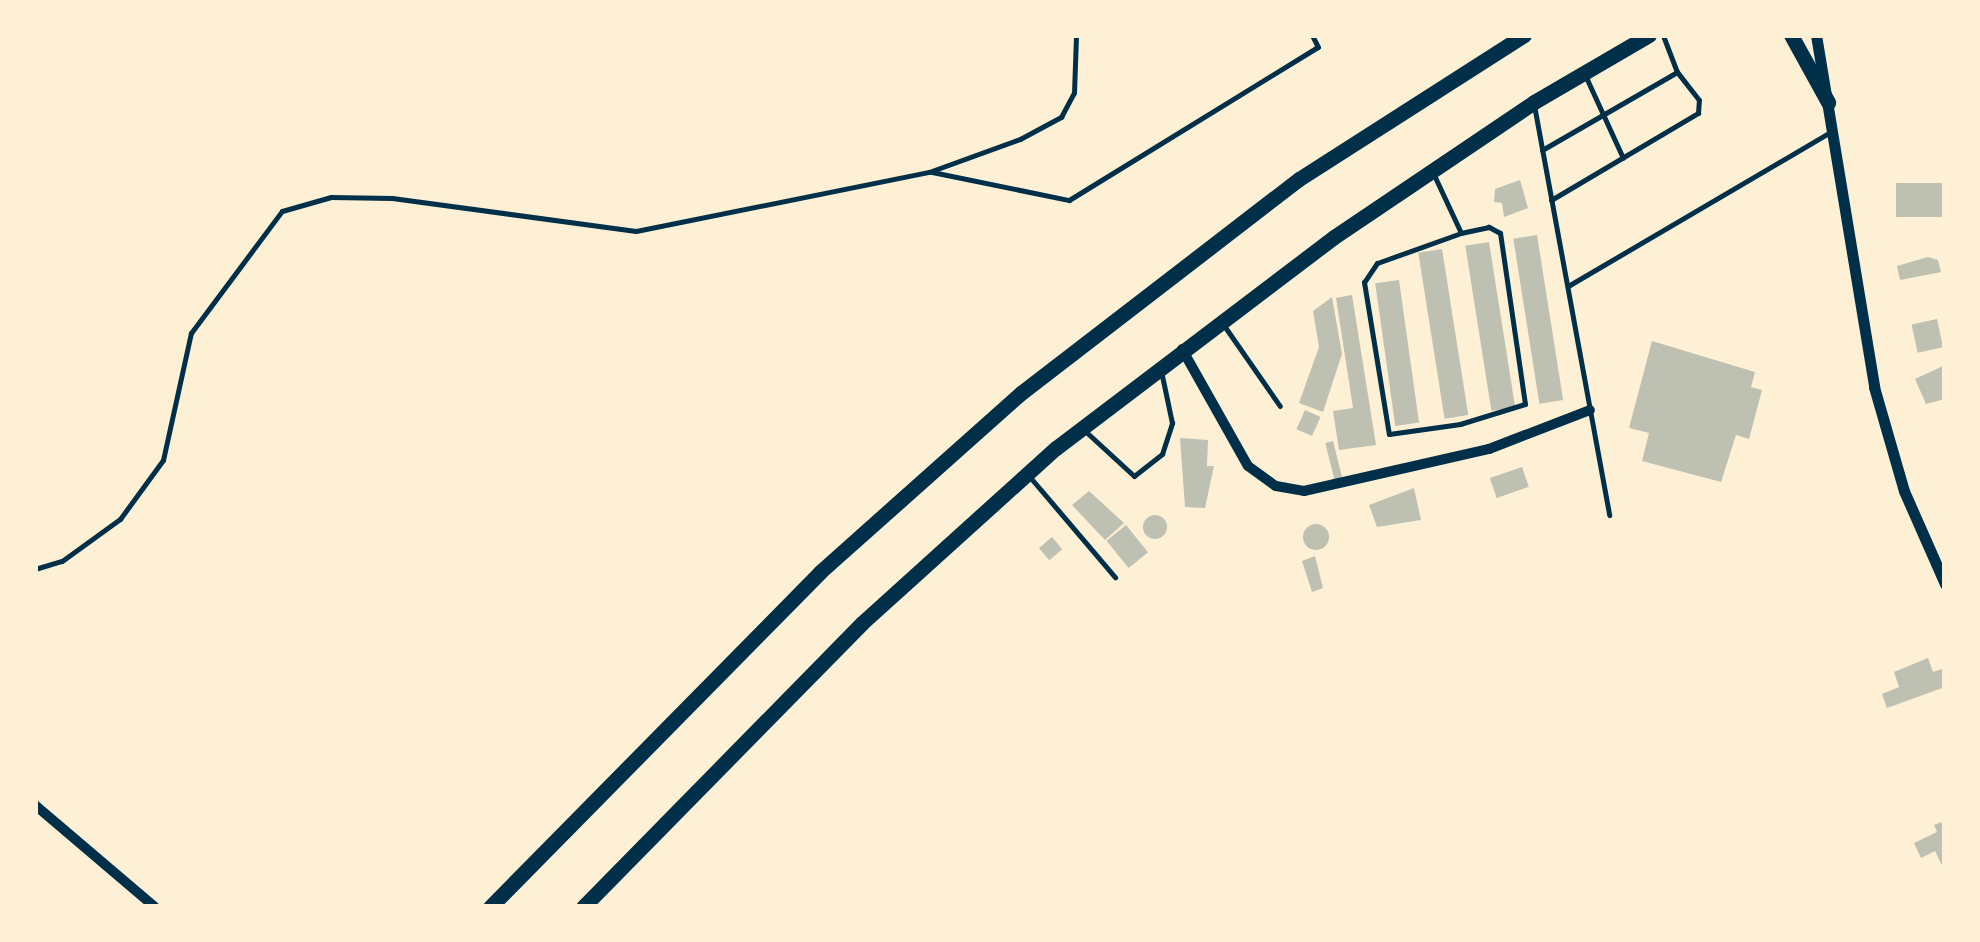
<!DOCTYPE html>
<html>
<head>
<meta charset="utf-8">
<style>
	body { margin:0 }
	#map { position:relative; width:1980px; height:942px; overflow:hidden; background:#fdf0d5; font-family:Manrope,sans-serif }
	div>[style] { position:absolute }
	[style*='--x'] { left:calc(var(--x)*1px); top:calc(var(--y)*1px); width:calc(var(--w)*1px); rotate:calc(var(--a)*1deg) }
	.building>* { inset:0; background:#bec0b2; transform-origin:0 0 }
	.round { border-radius:50% }
	.service>* { height:5px; margin:-2.5px; padding:0 2.5px; transform-origin:2.5px; border-radius:2.5px; background:#003049 }
	.minor>* { height:10px; margin:-5px; padding:0 5px; transform-origin:5px; border-radius:5px; background:#003049 }
	.tertiary>* { height:11px; margin:-5.5px; padding:0 5.5px; transform-origin:5.5px; border-radius:5.5px; background:#003049 }
	.primary>* { height:15px; margin:-7.5px; padding:0 7.5px; transform-origin:7.5px; border-radius:7.5px; background:#003049 }
	span { translate:-50% -50%; white-space:nowrap; text-align:center; line-height:1.15; -webkit-text-stroke:10px #fdf0d5; paint-order:stroke }
	.frame { position:absolute; inset:0; border:38px solid #fdf0d5; pointer-events:none }
</style>
</head>
<body>
<div id="map">
	<div class="building">
		<div style="clip-path:polygon(1520px 180px,1528px 208px,1504px 217px,1502px 203px,1494px 202px,1495px 189px)"></div>
		<div style="left:1945px;top:183px;width:34px;height:49px;rotate:90deg"></div>
		<div style="left:1537px;top:235px;width:167px;height:24px;rotate:81deg"></div>
		<div style="left:1489px;top:242px;width:167px;height:24px;rotate:81deg"></div>
		<div style="left:1442px;top:249px;width:168px;height:24px;rotate:81deg"></div>
		<div style="clip-path:polygon(1928px 257px,1938px 260px,1941px 272px,1900px 280px,1897px 266px)"></div>
		<div style="left:1399px;top:280px;width:144px;height:24px;rotate:82deg"></div>
		<div style="clip-path:polygon(1352px 295px,1376px 445px,1339px 450px,1333px 411px,1353px 408px,1336px 298px)"></div>
		<div style="clip-path:polygon(1332px 297px,1342px 354px,1323px 412px,1299px 403px,1319px 347px,1313px 311px)"></div>
		<div style="left:1937px;top:319px;width:29px;height:26px;rotate:78deg"></div>
		<div style="clip-path:polygon(1652px 341px,1755px 372px,1751px 387px,1762px 390px,1749px 439px,1736px 435px,1721px 482px,1642px 461px,1649px 433px,1629px 428px)"></div>
		<div style="clip-path:polygon(1943px 366px,1945px 399px,1926px 404px,1915px 379px)"></div>
		<div style="left:1305px;top:410px;width:17px;height:21px;rotate:24deg"></div>
		<div style="clip-path:polygon(1180px 438px,1208px 440px,1207px 466px,1214px 466px,1205px 508px,1185px 507px)"></div>
		<div style="left:1333px;top:441px;width:38px;height:8px;rotate:76deg"></div>
		<div style="left:1522px;top:467px;width:21px;height:34px;rotate:71deg"></div>
		<div style="clip-path:polygon(1414px 488px,1421px 520px,1377px 527px,1369px 505px)"></div>
		<div style="clip-path:polygon(1089px 491px,1124px 523px,1105px 540px,1072px 505px)"></div>
		<div class="round" style="left:1143px;top:515px;width:24px;height:24px"></div>
		<div class="round" style="left:1303px;top:524px;width:26px;height:26px"></div>
		<div style="left:1126px;top:525px;width:35px;height:25px;rotate:51deg"></div>
		<div style="left:1052px;top:537px;width:16px;height:17px;rotate:50deg"></div>
		<div style="clip-path:polygon(1315px 556px,1323px 588px,1312px 592px,1302px 561px)"></div>
		<div style="clip-path:polygon(1928px 658px,1933px 672px,1945px 668px,1945px 687px,1887px 708px,1882px 694px,1899px 687px,1894px 672px)"></div>
		<div style="clip-path:polygon(1941px 822px,1945px 831px,1945px 872px,1935px 851px,1921px 858px,1914px 843px,1937px 832px,1934px 825px)"></div>
	</div>
	<div class="service">
		<div style="--x:1585;--y:75;--w:91;--a:65.4"></div>
		<div style="--x:1534;--y:105;--w:417;--a:79.6"></div>
		<div style="--x:1542;--y:150;--w:156;--a:-30"></div>
		<div style="--x:1677;--y:72;--w:40;--a:-111"></div>
		<div style="--x:932;--y:172;--w:140;--a:11.6"></div>
		<div style="--x:1069;--y:200;--w:292;--a:-31.6"></div>
		<div style="--x:1318;--y:47;--w:13;--a:-117"></div>
		<div style="--x:1434;--y:175;--w:64;--a:65"></div>
		<div style="--x:1461;--y:233;--w:89;--a:160.3"></div>
		<div style="--x:1377;--y:263;--w:23;--a:124"></div>
		<div style="--x:1364;--y:282;--w:154;--a:80.7"></div>
		<div style="--x:1389;--y:434;--w:72;--a:-8"></div>
		<div style="--x:1460;--y:424;--w:68;--a:-17.1"></div>
		<div style="--x:1525;--y:404;--w:173;--a:-98.3"></div>
		<div style="--x:1500;--y:233;--w:13;--a:-151"></div>
		<div style="--x:1489;--y:227;--w:29;--a:168"></div>
		<div style="--x:1551;--y:200;--w:171;--a:-30.6"></div>
		<div style="--x:1698;--y:113;--w:13;--a:-86"></div>
		<div style="--x:1699;--y:100;--w:36;--a:-128"></div>
		<div style="--x:1568;--y:286;--w:304;--a:-30.4"></div>
		<div style="--x:1225;--y:327;--w:96;--a:55.2"></div>
		<div style="--x:1084;--y:430;--w:68;--a:42.6"></div>
		<div style="--x:1134;--y:476;--w:36;--a:-38"></div>
		<div style="--x:1162;--y:454;--w:33;--a:-72"></div>
		<div style="--x:1172;--y:423;--w:53;--a:-101.9"></div>
		<div style="--x:1029;--y:476;--w:133;--a:49.6"></div>
		<div style="--x:35;--y:569;--w:28;--a:-17"></div>
		<div style="--x:62;--y:561;--w:72;--a:-35.9"></div>
		<div style="--x:120;--y:519;--w:73;--a:-53.9"></div>
		<div style="--x:163;--y:460;--w:130;--a:-77.6"></div>
		<div style="--x:191;--y:333;--w:152;--a:-53.3"></div>
		<div style="--x:282;--y:211;--w:51;--a:-15.9"></div>
		<div style="--x:331;--y:197;--w:61;--a:0.9"></div>
		<div style="--x:392;--y:198;--w:246;--a:7.7"></div>
		<div style="--x:636;--y:231;--w:299;--a:-11.4"></div>
		<div style="--x:929;--y:172;--w:97;--a:-19.9"></div>
		<div style="--x:1020;--y:139;--w:47;--a:-28.2"></div>
		<div style="--x:1061;--y:117;--w:27;--a:-62"></div>
		<div style="--x:1074;--y:93;--w:58;--a:-88"></div>
	</div>
	<div class="minor">
		<div style="--x:1182;--y:349;--w:134;--a:60.6"></div>
		<div style="--x:1248;--y:466;--w:34;--a:36"></div>
		<div style="--x:1276;--y:486;--w:28;--a:10"></div>
		<div style="--x:1304;--y:491;--w:190;--a:-12.8"></div>
		<div style="--x:1489;--y:449;--w:108;--a:-21.1"></div>
		<div style="--x:35;--y:805;--w:157;--a:40.4"></div>
	</div>
	<div class="tertiary">
		<div style="--x:1816;--y:35;--w:357;--a:80.6"></div>
		<div style="--x:1874;--y:387;--w:108;--a:73.9"></div>
		<div style="--x:1904;--y:491;--w:102;--a:66.2"></div>
	</div>
	<div class="primary">
		<div style="--x:1791;--y:35;--w:77;--a:61.1"></div>
		<div style="--x:490;--y:907;--w:470;--a:-45.4"></div>
		<div style="--x:820;--y:572;--w:269;--a:-41.7"></div>
		<div style="--x:1021;--y:393;--w:351;--a:-37.6"></div>
		<div style="--x:1299;--y:179;--w:267;--a:-32.6"></div>
		<div style="--x:583;--y:907;--w:398;--a:-45.5"></div>
		<div style="--x:862;--y:623;--w:261;--a:-42.1"></div>
		<div style="--x:1056;--y:448;--w:349;--a:-37.2"></div>
		<div style="--x:1334;--y:237;--w:241;--a:-34"></div>
		<div style="--x:1534;--y:102;--w:133;--a:-30.2"></div>
	</div>
	<div class="frame"></div>
</div>
</body>
</html>
